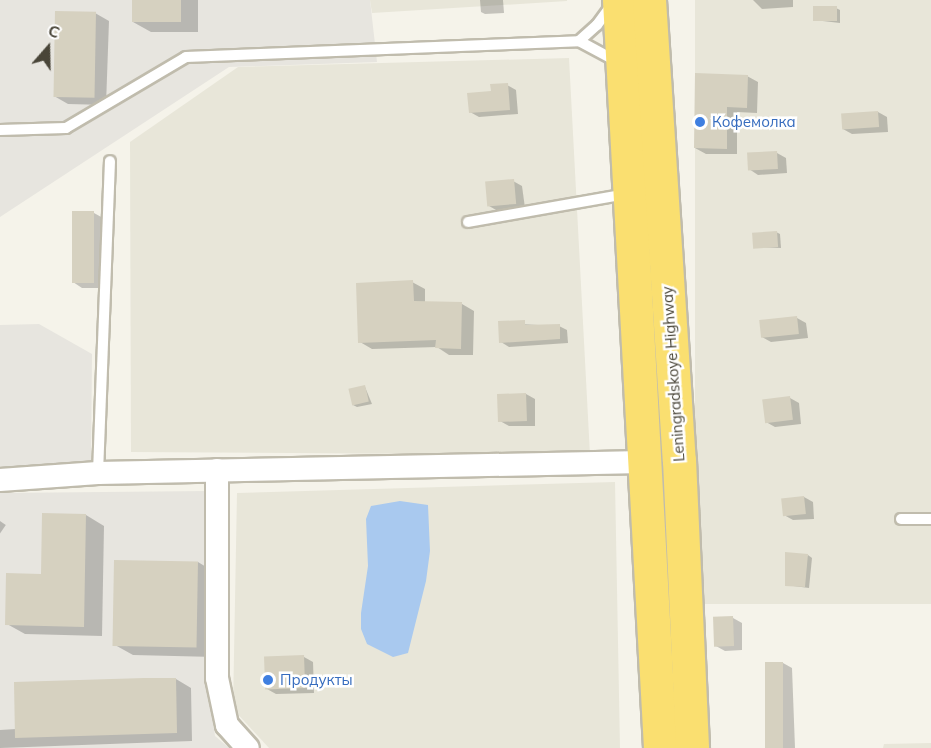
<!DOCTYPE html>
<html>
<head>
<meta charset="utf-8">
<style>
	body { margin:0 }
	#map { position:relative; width:931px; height:748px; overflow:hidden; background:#f5f3ea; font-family:Mulish,sans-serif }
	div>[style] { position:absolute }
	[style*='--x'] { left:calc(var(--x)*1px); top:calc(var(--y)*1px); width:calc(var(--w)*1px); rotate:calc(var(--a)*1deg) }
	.residential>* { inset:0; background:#e8e6d9; transform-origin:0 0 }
	.industrial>* { inset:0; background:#e7e5df }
	.water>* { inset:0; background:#a9c9ef }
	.shadow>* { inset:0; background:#0003; transform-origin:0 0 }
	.building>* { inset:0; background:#d6d1c0; transform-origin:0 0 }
	.roads { filter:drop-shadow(2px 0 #c0bcad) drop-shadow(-2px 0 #c0bcad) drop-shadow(0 2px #c0bcad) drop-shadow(0 -2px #c0bcad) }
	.lane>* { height:10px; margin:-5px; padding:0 5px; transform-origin:5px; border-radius:5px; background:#fff }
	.street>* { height:22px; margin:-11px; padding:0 11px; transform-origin:11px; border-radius:11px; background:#fff }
	.highway>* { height:33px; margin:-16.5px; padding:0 16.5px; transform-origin:16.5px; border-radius:16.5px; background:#fadf70 }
	.dots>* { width:16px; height:16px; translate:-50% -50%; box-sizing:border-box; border:3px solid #fff; border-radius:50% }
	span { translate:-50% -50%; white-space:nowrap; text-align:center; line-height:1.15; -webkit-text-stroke:5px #fff; paint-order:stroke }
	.shop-label { font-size:15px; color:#366cbe }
	.left { translate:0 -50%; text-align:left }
	.street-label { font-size:15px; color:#494538 }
	.north { position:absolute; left:18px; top:18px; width:60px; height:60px; -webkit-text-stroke:4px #fff; paint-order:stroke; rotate:20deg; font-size:16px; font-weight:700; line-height:24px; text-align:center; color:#494538 }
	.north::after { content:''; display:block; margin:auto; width:21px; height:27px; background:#494538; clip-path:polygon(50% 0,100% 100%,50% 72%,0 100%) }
</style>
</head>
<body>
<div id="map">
	<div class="residential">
		<div style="clip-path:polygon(370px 0,567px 0,567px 1px,372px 13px)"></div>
		<div style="left:695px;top:0;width:236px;height:604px"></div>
		<div style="clip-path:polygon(569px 58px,590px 455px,131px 452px,130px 142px,238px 67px)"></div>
		<div style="clip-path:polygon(615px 482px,620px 748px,269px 748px,233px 709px,237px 493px)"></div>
		<div style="clip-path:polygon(931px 743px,931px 748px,883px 748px,884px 744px)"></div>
	</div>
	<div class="industrial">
		<div style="clip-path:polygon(0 0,370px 0,377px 62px,229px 67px,0 217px)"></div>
		<div style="clip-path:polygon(39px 324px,92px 354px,91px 462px,0 469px,0 325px)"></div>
		<div style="clip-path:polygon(208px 491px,206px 672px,215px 736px,229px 748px,0 748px,0 493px)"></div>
	</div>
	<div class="water">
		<div style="clip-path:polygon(400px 501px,428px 505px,430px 551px,426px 581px,408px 653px,393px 657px,367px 644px,361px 629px,361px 613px,368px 566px,366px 519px,371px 506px)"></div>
	</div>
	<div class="shadow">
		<div style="clip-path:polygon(133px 0,198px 0,198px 32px,151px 32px,133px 22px)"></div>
		<div style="clip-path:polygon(480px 0,503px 0,504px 13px,485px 14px,481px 12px)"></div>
		<div style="clip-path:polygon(753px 0,793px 0,793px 7px,762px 9px)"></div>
		<div style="clip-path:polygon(836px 8px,840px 10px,840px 23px,814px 20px)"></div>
		<div style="clip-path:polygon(95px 13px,109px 21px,106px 105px,68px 104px,54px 96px)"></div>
		<div style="clip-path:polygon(747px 76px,758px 82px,757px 113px,737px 112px,737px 154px,706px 154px,695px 148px)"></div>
		<div style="clip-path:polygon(507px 85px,516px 90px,518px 114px,479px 117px,470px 112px)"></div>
		<div style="clip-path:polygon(878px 112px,887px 117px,888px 132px,852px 134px,843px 129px)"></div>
		<div style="clip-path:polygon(777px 153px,786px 158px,787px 173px,758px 175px,749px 169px)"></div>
		<div style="clip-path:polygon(513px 181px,522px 186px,525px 208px,498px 211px,489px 206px)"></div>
		<div style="clip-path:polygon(94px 213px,103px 218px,102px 288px,82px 288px,73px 282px)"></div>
		<div style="clip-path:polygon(776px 232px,780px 234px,781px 248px,754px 247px)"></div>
		<div style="clip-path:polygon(412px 282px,425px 289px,425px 303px,462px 304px,474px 311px,473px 355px,449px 355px,437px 347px,372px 349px,360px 342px)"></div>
		<div style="clip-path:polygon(797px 318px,806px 323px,808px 338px,771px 342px,762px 337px)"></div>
		<div style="clip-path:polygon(499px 323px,559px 326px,567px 330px,568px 343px,509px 347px,501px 342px)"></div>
		<div style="clip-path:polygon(365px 387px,372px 404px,357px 407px,353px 405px)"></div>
		<div style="clip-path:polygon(526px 394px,535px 399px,535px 426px,509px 426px,500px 421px)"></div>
		<div style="clip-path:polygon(790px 398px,799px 403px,801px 424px,775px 427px,766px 422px)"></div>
		<div style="clip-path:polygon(804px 497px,813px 502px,814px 519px,793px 520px,784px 515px)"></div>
		<div style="clip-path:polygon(86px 515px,104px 526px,102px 636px,25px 634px,7px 624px)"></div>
		<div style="left:0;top:521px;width:7px;height:31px;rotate:34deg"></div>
		<div style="clip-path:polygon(808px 555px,812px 558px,809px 588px,786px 585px)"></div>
		<div style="clip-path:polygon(198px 562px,216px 573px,215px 657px,133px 655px,115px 645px)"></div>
		<div style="clip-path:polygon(733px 618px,742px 623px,742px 650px,725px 651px,716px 646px)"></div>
		<div style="clip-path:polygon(304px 657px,313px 662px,314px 693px,276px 694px,267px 689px)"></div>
		<div style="clip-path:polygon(783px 663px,792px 668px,795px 748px,770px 748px,767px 664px)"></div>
		<div style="clip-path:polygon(176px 679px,191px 688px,192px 741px,0 748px,0 730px,16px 729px)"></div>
	</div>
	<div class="building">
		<div style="left:132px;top:0;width:49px;height:22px"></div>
		<div style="left:813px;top:6px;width:24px;height:15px"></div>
		<div style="left:55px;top:11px;width:41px;height:86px;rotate:1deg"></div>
		<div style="clip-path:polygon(695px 73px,748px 75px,747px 108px,727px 107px,727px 149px,694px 148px)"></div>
		<div style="clip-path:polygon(508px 83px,510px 110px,469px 113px,467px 93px,491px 91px,490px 84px)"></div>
		<div style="left:878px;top:111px;width:16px;height:37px;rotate:86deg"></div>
		<div style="left:777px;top:151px;width:18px;height:30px;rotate:87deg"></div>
		<div style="left:514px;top:179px;width:25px;height:29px;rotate:85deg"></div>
		<div style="left:72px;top:211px;width:22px;height:72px"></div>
		<div style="left:777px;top:231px;width:16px;height:25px;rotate:86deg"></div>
		<div style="clip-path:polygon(413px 280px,414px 301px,462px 302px,461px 349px,435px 348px,436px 340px,358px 343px,356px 283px)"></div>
		<div style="left:797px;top:316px;width:18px;height:38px;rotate:84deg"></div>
		<div style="clip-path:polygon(525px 320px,525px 325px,560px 324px,560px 339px,499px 343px,498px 321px)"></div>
		<div style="left:365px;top:385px;width:17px;height:17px;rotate:77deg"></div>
		<div style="left:526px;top:393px;width:28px;height:29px;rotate:88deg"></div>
		<div style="left:790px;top:396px;width:24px;height:28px;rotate:83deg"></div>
		<div style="left:804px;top:496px;width:18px;height:23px;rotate:84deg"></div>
		<div style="clip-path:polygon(42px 513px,86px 514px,84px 627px,5px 625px,6px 573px,41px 574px)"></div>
		<div style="clip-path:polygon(785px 552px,808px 554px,805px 587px,785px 586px)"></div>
		<div style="left:114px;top:560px;width:84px;height:86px;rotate:1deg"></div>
		<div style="left:733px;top:616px;width:30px;height:20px;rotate:88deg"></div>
		<div style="left:304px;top:655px;width:33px;height:40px;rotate:88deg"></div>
		<div style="left:765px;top:662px;width:18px;height:86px"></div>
		<div style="clip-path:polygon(144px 678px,176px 678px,177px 733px,15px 738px,14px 682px)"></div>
	</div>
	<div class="roads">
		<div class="lane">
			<div style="--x:579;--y:41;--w:24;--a:-42"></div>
			<div style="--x:597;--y:25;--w:24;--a:-54"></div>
			<div style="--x:0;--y:130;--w:66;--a:-1.7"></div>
			<div style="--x:66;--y:128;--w:139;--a:-30.6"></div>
			<div style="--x:186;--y:57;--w:393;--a:-2.3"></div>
			<div style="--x:579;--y:41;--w:42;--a:28.4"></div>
			<div style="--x:468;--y:222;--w:161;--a:-10"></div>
			<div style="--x:98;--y:473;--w:312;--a:-87.8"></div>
			<div style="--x:901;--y:519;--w:30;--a:0"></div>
		</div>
		<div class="street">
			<div style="--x:217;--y:470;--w:208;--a:90"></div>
			<div style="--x:217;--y:678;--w:48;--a:78"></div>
			<div style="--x:227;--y:725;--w:31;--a:48"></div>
			<div style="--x:0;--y:480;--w:98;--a:-4.1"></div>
			<div style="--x:98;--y:473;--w:545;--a:-1.16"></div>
		</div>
		<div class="highway">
			<div style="--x:619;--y:0;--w:749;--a:86.86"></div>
			<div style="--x:649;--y:0;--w:461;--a:86.3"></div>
			<div style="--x:679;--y:460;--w:288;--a:87.4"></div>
		</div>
	</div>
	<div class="dots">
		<div style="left:700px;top:122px;background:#3f7fe0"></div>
		<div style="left:268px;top:680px;background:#3f7fe0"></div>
	</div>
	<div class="shop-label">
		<span class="left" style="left:712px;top:122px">Кофемолка</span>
		<span class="left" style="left:280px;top:680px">Продукты</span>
	</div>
	<div class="street-label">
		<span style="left:673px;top:374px;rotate:-94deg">Leningradskoye Highway</span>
	</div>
	<div class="north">С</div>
</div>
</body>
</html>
